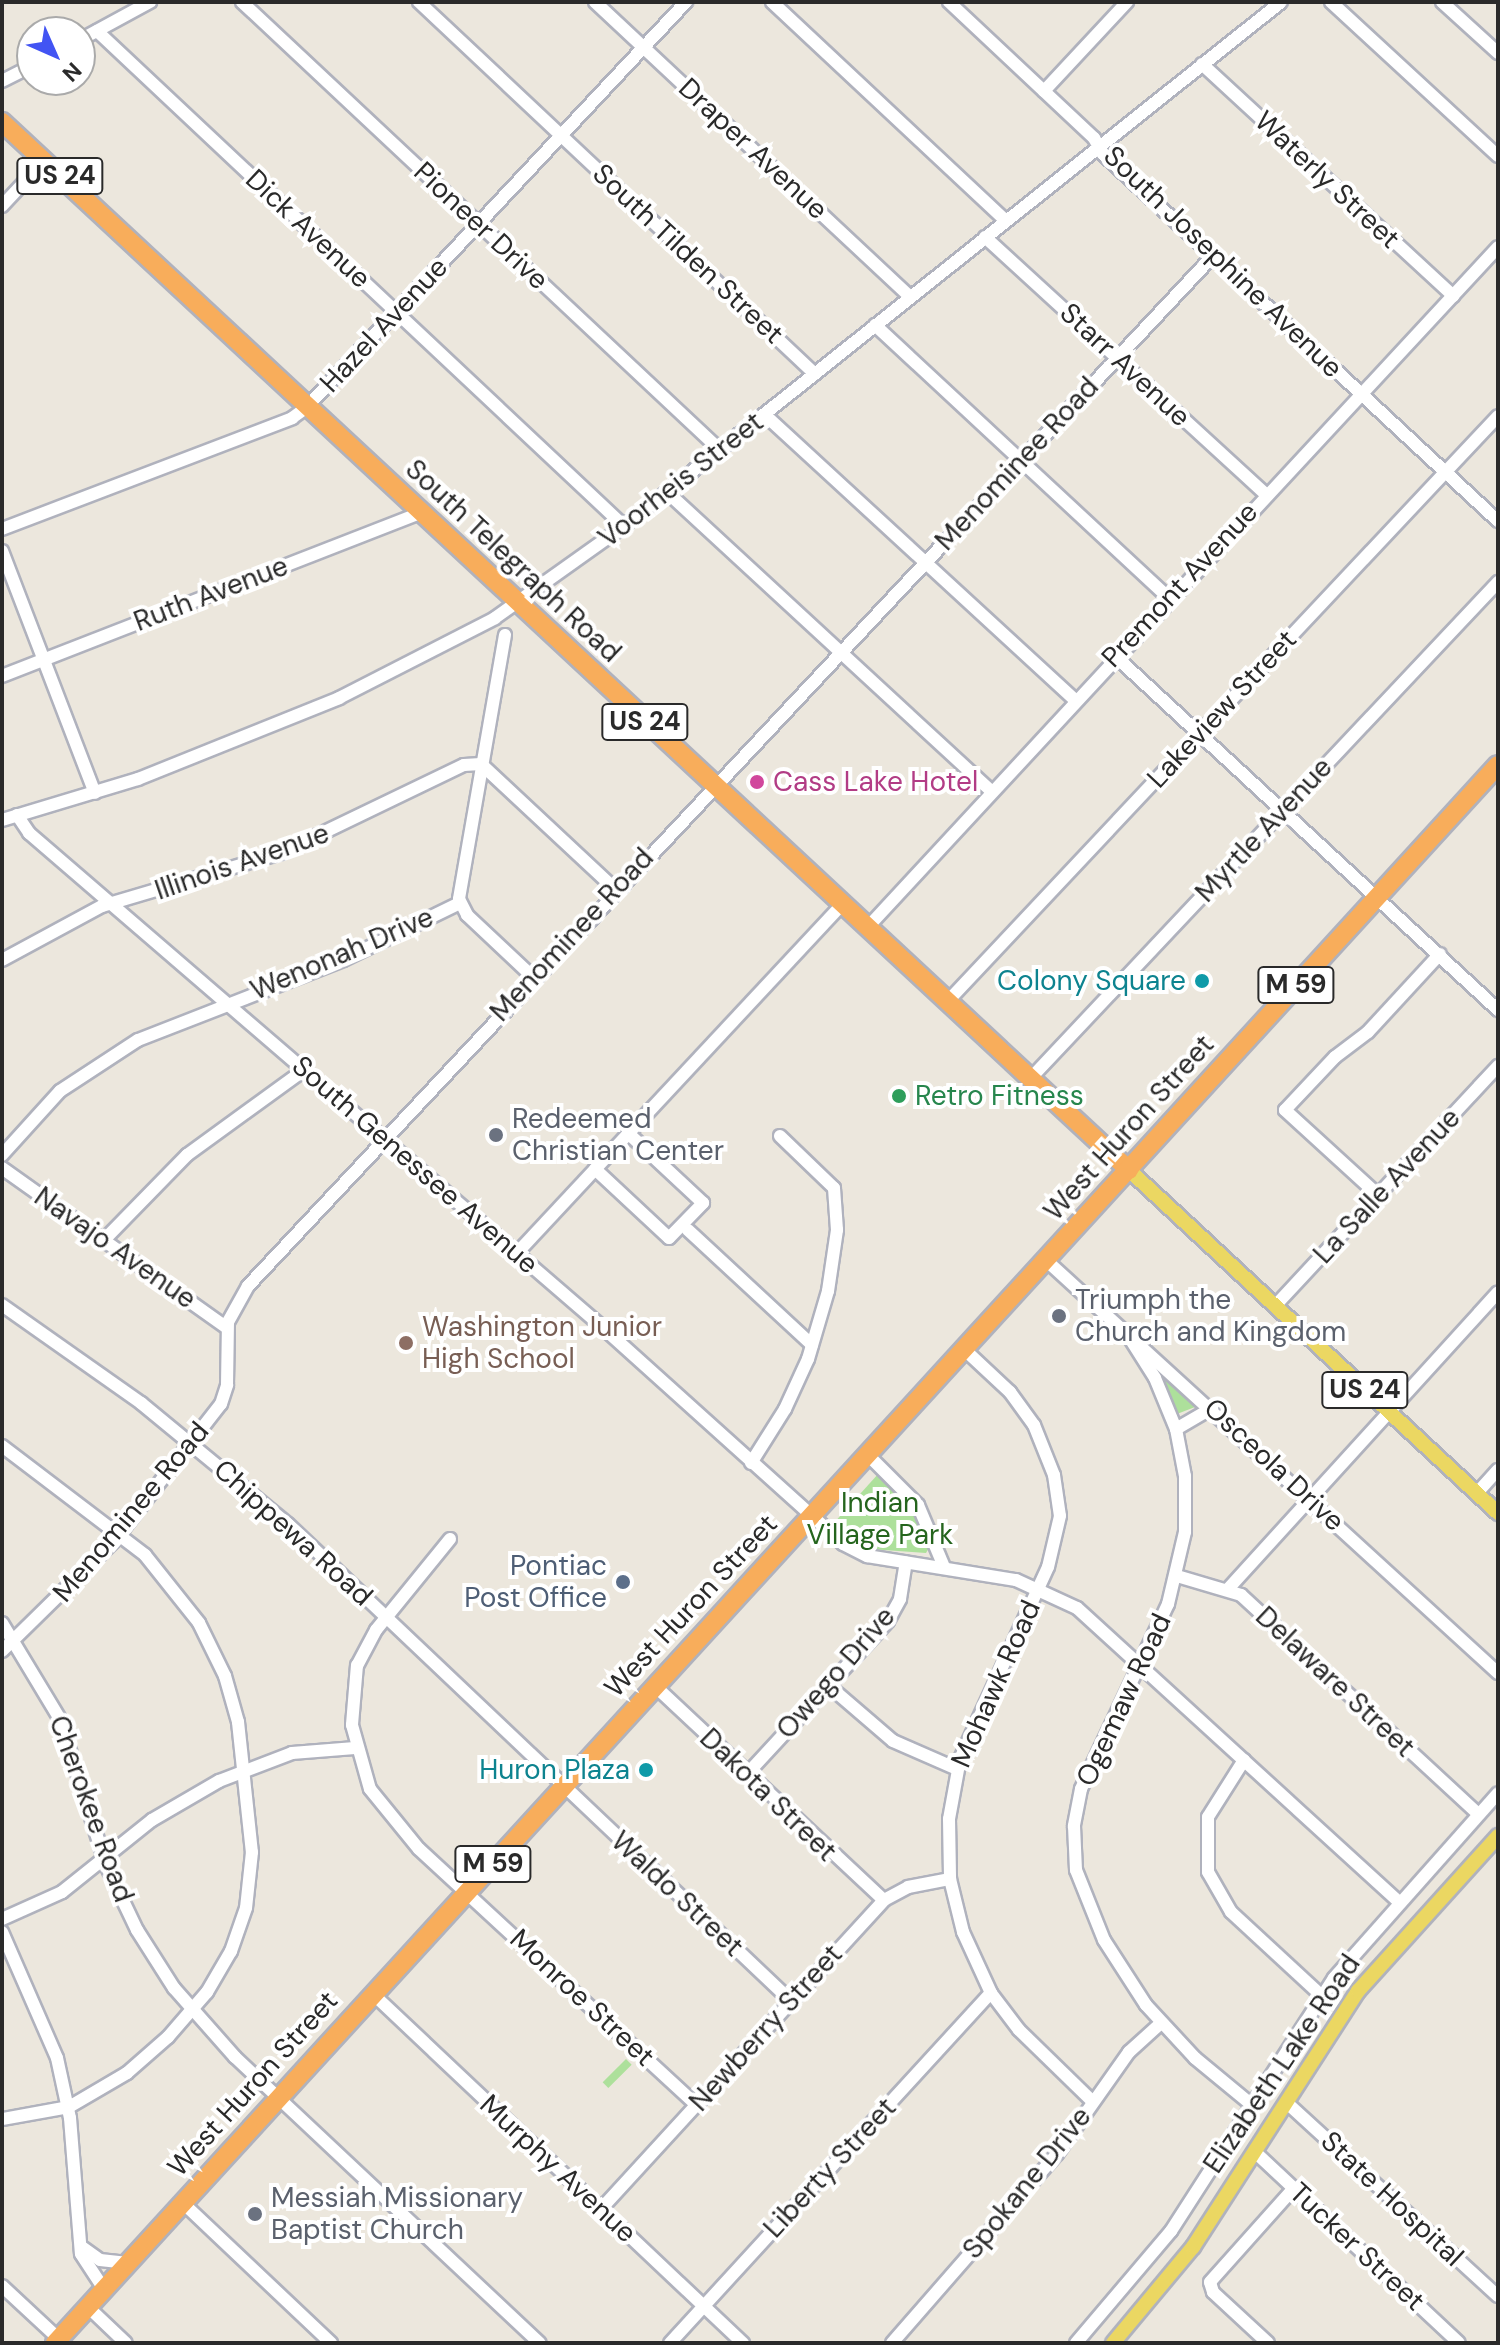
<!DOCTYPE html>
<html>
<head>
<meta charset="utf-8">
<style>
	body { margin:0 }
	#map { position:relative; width:1500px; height:2345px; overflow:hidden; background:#ece7dd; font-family:"DM Sans",sans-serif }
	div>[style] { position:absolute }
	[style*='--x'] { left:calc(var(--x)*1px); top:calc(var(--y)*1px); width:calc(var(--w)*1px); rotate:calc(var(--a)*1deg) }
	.green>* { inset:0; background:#ade09b; transform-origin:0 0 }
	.roads { filter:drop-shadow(2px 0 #b0b2bd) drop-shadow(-2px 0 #b0b2bd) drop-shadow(0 2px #b0b2bd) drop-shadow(0 -2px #b0b2bd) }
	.minor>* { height:12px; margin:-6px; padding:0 6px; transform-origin:6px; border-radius:6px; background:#fff }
	.major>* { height:14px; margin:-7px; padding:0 7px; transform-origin:7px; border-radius:7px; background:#ebd762 }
	.highway>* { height:18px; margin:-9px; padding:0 9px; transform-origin:9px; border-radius:9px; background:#f8ad5b }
	.dots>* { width:22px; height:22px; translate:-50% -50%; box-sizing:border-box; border:4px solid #fff; border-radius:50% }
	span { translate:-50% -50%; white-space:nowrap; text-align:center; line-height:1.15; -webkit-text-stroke:8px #fff; paint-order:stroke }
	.shield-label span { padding:2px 6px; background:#fff; border:2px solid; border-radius:6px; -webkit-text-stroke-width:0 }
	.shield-label { font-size:26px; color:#2a2a2a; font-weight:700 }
	.street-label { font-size:28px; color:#2a2a2a }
	.hotel-label { font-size:28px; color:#b23c85 }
	.left { translate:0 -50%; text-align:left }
	.culture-label { font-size:28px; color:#0d838f }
	.right { translate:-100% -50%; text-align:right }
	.leisure-label { font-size:28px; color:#27864d }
	.worship-label { font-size:28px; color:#5b616d }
	.education-label { font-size:28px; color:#785e54 }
	.park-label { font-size:28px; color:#25651d }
	.service-label { font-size:28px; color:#4e5e75 }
	.frame { position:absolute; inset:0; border:4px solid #2a2a2a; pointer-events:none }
	.north { position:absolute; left:16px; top:16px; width:80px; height:80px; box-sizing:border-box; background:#fff; border:2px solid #aaa; border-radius:50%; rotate:135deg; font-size:22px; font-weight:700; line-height:32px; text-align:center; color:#2a2a2a }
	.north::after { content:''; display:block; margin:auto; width:28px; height:36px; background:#4254f3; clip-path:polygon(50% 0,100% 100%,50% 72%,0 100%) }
</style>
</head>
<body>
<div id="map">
	<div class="green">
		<div style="clip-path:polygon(1166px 1374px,1197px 1405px,1195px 1407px,1177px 1414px,1162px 1380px)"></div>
		<div style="clip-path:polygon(879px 1473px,913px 1509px,930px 1546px,926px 1553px,870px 1549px,832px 1525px)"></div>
		<div style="left:626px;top:2059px;width:8px;height:33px;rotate:45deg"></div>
	</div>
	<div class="roads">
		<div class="minor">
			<div style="--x:242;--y:2;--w:655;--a:43.14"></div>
			<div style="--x:419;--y:2;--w:543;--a:43.21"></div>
			<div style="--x:595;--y:2;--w:432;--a:43.1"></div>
			<div style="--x:772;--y:2;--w:320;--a:43.1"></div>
			<div style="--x:949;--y:2;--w:199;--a:43.2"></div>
			<div style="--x:1094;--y:138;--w:18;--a:61"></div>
			<div style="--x:1103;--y:154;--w:539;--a:42.9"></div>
			<div style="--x:1331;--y:2;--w:227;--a:42.7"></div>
			<div style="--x:1442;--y:2;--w:76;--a:42.3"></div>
			<div style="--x:97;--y:31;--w:723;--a:43.21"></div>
			<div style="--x:80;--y:40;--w:80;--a:-28.5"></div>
			<div style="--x:1202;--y:64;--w:342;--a:42.7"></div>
			<div style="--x:2;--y:81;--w:34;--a:-27"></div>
			<div style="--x:1044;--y:91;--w:122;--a:-47"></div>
			<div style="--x:2;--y:206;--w:62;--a:-47"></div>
			<div style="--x:985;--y:237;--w:380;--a:42.5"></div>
			<div style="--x:875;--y:325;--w:400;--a:42.9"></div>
			<div style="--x:765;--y:415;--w:420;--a:42.6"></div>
			<div style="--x:667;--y:492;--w:439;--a:42.7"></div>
			<div style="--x:2;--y:529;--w:311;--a:-20.9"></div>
			<div style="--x:292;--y:418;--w:19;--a:-36"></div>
			<div style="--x:307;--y:407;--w:555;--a:-46.9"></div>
			<div style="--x:2;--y:551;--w:259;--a:69"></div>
			<div style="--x:505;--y:635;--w:268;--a:99.9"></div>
			<div style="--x:459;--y:899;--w:18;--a:63"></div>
			<div style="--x:467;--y:915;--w:91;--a:43.2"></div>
			<div style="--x:1114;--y:655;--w:523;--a:42.75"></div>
			<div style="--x:2;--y:676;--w:449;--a:-21.3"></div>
			<div style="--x:481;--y:764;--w:183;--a:43"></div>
			<div style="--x:17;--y:815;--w:22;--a:56"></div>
			<div style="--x:29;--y:833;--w:754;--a:40.75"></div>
			<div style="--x:600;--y:1325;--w:327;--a:42"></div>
			<div style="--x:843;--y:1544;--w:27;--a:27"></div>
			<div style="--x:867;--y:1556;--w:151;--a:9.2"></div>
			<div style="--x:1016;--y:1580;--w:67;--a:24.7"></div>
			<div style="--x:1077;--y:1608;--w:437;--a:42.4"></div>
			<div style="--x:2;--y:820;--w:142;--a:-16.8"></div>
			<div style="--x:138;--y:779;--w:217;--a:-21.9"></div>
			<div style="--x:339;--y:698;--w:175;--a:-27.1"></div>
			<div style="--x:495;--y:618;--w:158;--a:-35.5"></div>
			<div style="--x:624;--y:526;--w:840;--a:-38.57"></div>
			<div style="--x:867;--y:928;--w:928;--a:-47.18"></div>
			<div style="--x:2;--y:960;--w:114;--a:-28.4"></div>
			<div style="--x:102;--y:906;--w:187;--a:-16.5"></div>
			<div style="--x:281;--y:853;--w:203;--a:-25.7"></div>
			<div style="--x:464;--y:765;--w:17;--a:-3"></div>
			<div style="--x:947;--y:1002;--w:804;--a:-46.76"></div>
			<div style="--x:1030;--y:1079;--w:683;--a:-46.72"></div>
			<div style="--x:2;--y:1155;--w:86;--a:-47.8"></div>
			<div style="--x:60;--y:1091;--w:93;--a:-33.2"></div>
			<div style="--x:138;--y:1040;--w:220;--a:-21.3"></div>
			<div style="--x:343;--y:960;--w:130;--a:-26"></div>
			<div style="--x:2;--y:1168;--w:276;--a:35.4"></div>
			<div style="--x:595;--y:1169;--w:101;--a:43"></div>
			<div style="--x:669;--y:1238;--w:49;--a:-45.8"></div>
			<div style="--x:703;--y:1203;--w:103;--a:-137"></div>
			<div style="--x:1378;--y:1195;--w:126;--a:-137.6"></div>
			<div style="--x:1285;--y:1110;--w:73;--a:-46.7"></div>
			<div style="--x:1335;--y:1057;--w:41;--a:-37.1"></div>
			<div style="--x:1368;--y:1032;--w:106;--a:-47.3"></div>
			<div style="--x:688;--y:1230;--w:169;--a:42.8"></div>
			<div style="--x:104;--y:1240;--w:119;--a:-45.7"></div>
			<div style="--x:187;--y:1155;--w:145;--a:-36"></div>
			<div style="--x:517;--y:1253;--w:475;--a:-47"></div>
			<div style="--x:1047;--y:1261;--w:611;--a:42.41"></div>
			<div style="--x:2;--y:1305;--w:170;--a:35.2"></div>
			<div style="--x:141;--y:1403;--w:190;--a:39.5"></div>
			<div style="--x:288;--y:1524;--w:693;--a:43.48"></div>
			<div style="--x:1275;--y:1306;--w:328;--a:-47.1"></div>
			<div style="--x:1131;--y:1340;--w:45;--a:57.7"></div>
			<div style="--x:1155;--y:1378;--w:55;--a:67.6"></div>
			<div style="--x:1176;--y:1429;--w:48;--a:79.2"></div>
			<div style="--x:1185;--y:1476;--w:56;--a:90"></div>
			<div style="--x:1185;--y:1532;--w:74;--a:103.3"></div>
			<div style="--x:1168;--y:1604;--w:204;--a:115.2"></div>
			<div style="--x:1081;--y:1789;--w:38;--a:101"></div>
			<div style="--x:1074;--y:1826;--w:44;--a:87.4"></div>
			<div style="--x:1076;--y:1870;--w:75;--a:68.2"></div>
			<div style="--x:1104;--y:1940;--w:77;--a:57.1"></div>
			<div style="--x:1146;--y:2005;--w:72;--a:47.2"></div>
			<div style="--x:1195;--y:2058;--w:74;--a:39.5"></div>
			<div style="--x:965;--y:1350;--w:62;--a:43"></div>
			<div style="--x:1010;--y:1392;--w:41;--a:54"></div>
			<div style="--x:1034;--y:1425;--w:54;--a:68.2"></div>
			<div style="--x:1054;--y:1475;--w:41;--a:81.7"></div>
			<div style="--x:1060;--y:1516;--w:52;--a:103.2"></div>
			<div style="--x:1048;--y:1567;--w:211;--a:114.6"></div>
			<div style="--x:960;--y:1759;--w:61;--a:100.4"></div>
			<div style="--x:949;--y:1819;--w:60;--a:89"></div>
			<div style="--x:950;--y:1879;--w:55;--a:76.2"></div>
			<div style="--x:963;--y:1932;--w:67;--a:65.3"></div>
			<div style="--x:991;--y:1993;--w:46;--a:52.9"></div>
			<div style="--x:1019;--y:2030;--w:103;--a:44.2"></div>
			<div style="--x:1176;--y:1429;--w:42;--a:-30.3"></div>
			<div style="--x:2;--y:1446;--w:180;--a:37.3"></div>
			<div style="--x:145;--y:1555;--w:87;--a:51.5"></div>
			<div style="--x:199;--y:1623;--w:59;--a:63.9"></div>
			<div style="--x:225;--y:1676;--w:48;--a:74.2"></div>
			<div style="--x:238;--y:1722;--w:131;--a:83.9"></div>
			<div style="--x:252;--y:1852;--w:56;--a:96.1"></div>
			<div style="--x:246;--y:1908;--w:46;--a:109.2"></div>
			<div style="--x:231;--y:1951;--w:48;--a:120.3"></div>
			<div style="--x:207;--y:1992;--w:60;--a:130.9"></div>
			<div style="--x:168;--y:2037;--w:55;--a:138.7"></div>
			<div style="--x:127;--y:2073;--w:67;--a:149.6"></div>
			<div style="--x:69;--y:2107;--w:68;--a:169.8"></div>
			<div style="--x:868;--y:1455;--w:71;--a:45"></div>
			<div style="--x:918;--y:1505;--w:67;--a:67.2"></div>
			<div style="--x:751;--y:1463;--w:64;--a:-57.8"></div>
			<div style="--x:785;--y:1409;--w:55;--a:-65.3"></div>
			<div style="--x:808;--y:1359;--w:71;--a:-73.6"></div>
			<div style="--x:828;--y:1291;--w:62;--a:-81.6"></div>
			<div style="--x:837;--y:1230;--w:42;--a:-94.1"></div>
			<div style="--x:834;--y:1188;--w:75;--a:-136.1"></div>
			<div style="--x:1477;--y:1493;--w:31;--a:-48"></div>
			<div style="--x:450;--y:1539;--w:117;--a:129.1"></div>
			<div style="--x:376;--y:1630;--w:40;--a:118"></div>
			<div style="--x:357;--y:1665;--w:60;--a:94.8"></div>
			<div style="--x:352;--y:1725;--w:66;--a:74.3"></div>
			<div style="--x:370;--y:1789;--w:77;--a:50.8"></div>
			<div style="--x:419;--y:1849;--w:377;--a:42.7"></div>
			<div style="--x:1177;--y:1576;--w:67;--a:16.5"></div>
			<div style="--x:1241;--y:1595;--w:323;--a:42.7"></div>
			<div style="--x:1228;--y:1589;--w:401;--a:-47.7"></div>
			<div style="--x:2;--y:1623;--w:112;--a:58.9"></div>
			<div style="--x:60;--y:1719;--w:153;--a:72.5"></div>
			<div style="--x:106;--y:1865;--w:72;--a:64.5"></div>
			<div style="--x:137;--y:1930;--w:69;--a:57.5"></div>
			<div style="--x:174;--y:1988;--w:92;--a:48.5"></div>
			<div style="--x:235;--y:2057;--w:418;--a:43.2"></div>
			<div style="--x:2;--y:1651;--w:156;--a:-44.5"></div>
			<div style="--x:113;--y:1542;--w:175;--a:-52"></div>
			<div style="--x:221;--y:1404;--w:20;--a:-72"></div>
			<div style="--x:227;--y:1385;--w:63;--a:-89.1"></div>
			<div style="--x:228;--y:1322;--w:41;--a:-60.9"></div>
			<div style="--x:248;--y:1286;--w:1411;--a:-46.87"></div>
			<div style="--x:655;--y:1686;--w:313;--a:43.1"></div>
			<div style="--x:829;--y:1686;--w:84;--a:40.7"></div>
			<div style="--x:893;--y:1741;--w:70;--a:23.6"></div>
			<div style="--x:1244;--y:1760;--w:67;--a:122.3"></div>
			<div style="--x:1208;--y:1817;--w:55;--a:90"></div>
			<div style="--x:1208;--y:1872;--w:46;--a:60.1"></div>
			<div style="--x:1231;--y:1912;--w:122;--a:42.7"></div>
			<div style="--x:747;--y:1774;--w:208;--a:-47.3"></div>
			<div style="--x:888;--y:1621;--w:25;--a:-61"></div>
			<div style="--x:900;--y:1599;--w:37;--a:-81"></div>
			<div style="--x:2;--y:1919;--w:66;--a:-24.2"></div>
			<div style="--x:62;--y:1892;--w:115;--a:-38.7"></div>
			<div style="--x:152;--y:1820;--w:78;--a:-30.2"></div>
			<div style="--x:219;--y:1781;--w:78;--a:-21"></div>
			<div style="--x:292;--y:1753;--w:63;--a:-4.5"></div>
			<div style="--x:2;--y:1932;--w:137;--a:66.4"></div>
			<div style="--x:57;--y:2058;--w:61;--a:77.8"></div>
			<div style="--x:70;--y:2118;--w:136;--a:85.4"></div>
			<div style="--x:81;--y:2254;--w:42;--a:56.7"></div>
			<div style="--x:373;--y:1994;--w:509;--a:43.33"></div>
			<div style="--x:1286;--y:2102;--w:287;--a:42.5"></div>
			<div style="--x:1255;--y:2152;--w:279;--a:43.1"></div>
			<div style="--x:183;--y:2203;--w:204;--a:43.4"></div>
			<div style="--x:601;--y:2209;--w:419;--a:-47.5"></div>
			<div style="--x:884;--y:1900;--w:27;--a:-28"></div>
			<div style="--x:908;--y:1887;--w:43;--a:-10.8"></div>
			<div style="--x:82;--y:2247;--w:22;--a:36"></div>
			<div style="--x:100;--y:2260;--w:28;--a:6"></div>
			<div style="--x:2;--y:2286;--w:78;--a:42.9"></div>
			<div style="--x:88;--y:2307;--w:52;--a:43.5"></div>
			<div style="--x:670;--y:2343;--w:475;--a:-47.5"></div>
			<div style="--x:892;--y:2343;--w:251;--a:-48.9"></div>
			<div style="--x:1057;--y:2154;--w:125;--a:-54.8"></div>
			<div style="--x:1129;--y:2052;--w:43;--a:-42.2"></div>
			<div style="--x:1076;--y:2343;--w:147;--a:-49.7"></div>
			<div style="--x:1171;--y:2231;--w:301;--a:-57.2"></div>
			<div style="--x:1334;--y:1978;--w:247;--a:-48.4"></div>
			<div style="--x:1268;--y:2343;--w:75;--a:-137.2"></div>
			<div style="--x:1213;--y:2292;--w:10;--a:-107"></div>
			<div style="--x:1210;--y:2282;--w:126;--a:-48.2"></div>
		</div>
		<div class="major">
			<div style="--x:1129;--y:1170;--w:504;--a:42.91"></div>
			<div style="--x:1113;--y:2343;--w:125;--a:-50.2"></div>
			<div style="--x:1193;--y:2247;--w:305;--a:-57.2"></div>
			<div style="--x:1358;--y:1991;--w:209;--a:-47.9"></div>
		</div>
		<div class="highway">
			<div style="--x:2;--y:122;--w:1539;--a:42.92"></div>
			<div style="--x:55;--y:2343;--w:2138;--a:-47.56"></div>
		</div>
	</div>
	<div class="dots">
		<div style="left:757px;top:782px;background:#d1479c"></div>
		<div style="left:1202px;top:981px;background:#0f9aa8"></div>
		<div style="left:899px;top:1096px;background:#2e9e5b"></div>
		<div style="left:496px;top:1135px;background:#6b7280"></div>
		<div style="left:1059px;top:1316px;background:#6b7280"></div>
		<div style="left:406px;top:1343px;background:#8d6e63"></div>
		<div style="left:623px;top:1582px;background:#5c6f8a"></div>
		<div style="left:646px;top:1770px;background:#0f9aa8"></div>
		<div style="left:255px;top:2214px;background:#6b7280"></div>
	</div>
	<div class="shield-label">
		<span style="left:60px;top:176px">US 24</span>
		<span style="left:645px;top:722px">US 24</span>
		<span style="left:1296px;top:985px">M 59</span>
		<span style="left:1365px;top:1390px">US 24</span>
		<span style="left:493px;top:1864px">M 59</span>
	</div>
	<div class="street-label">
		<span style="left:753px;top:149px;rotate:43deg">Draper Avenue</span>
		<span style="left:1327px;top:180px;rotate:43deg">Waterly Street</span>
		<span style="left:481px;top:226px;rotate:43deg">Pioneer Drive</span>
		<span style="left:308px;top:229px;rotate:43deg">Dick Avenue</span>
		<span style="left:688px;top:254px;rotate:43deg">South Tilden Street</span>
		<span style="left:1223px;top:262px;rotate:44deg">South Josephine Avenue</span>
		<span style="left:384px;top:325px;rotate:-47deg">Hazel Avenue</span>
		<span style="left:1125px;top:365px;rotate:43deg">Starr Avenue</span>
		<span style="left:1017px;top:464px;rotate:-47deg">Menominee Road</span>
		<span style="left:681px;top:480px;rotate:-38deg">Voorheis Street</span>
		<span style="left:513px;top:561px;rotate:43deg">South Telegraph Road</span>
		<span style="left:1180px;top:585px;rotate:-47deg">Premont Avenue</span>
		<span style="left:211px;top:594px;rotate:-21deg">Ruth Avenue</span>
		<span style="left:1222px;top:709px;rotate:-47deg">Lakeview Street</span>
		<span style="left:1264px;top:830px;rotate:-47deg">Myrtle Avenue</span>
		<span style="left:242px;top:862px;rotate:-19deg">Illinois Avenue</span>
		<span style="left:572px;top:935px;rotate:-47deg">Menominee Road</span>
		<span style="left:342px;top:954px;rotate:-23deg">Wenonah Drive</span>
		<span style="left:1129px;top:1128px;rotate:-48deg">West Huron Street</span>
		<span style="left:415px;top:1165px;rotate:41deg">South Genessee Avenue</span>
		<span style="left:1387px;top:1186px;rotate:-47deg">La Salle Avenue</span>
		<span style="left:115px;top:1248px;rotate:35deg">Navajo Avenue</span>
		<span style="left:1274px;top:1465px;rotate:43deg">Osceola Drive</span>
		<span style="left:131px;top:1512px;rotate:-50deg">Menominee Road</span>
		<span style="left:293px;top:1533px;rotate:42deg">Chippewa Road</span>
		<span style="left:691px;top:1606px;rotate:-47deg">West Huron Street</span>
		<span style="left:836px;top:1673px;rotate:-49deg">Owego Drive</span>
		<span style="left:1335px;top:1682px;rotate:43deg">Delaware Street</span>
		<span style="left:996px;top:1684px;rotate:-66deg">Mohawk Road</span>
		<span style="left:1124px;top:1700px;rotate:-65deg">Ogemaw Road</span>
		<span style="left:768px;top:1795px;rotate:44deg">Dakota Street</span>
		<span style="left:91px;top:1809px;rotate:70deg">Cherokee Road</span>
		<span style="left:677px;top:1894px;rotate:43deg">Waldo Street</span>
		<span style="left:582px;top:1998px;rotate:43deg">Monroe Street</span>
		<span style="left:766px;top:2028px;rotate:-48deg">Newberry Street</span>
		<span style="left:1282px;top:2064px;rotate:-56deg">Elizabeth Lake Road</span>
		<span style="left:253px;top:2084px;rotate:-48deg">West Huron Street</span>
		<span style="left:830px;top:2168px;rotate:-47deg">Liberty Street</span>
		<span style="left:558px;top:2169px;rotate:43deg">Murphy Avenue</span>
		<span style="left:1027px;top:2183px;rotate:-51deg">Spokane Drive</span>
		<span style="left:1392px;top:2199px;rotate:43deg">State Hospital</span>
		<span style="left:1357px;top:2247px;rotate:43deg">Tucker Street</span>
	</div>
	<div class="hotel-label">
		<span class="left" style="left:773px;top:782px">Cass Lake Hotel</span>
	</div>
	<div class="culture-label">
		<span class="right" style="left:1186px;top:981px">Colony Square</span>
		<span class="right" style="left:630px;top:1770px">Huron Plaza</span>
	</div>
	<div class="leisure-label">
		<span class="left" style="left:915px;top:1096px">Retro Fitness</span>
	</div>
	<div class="worship-label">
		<span class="left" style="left:512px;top:1135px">Redeemed<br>Christian Center</span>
		<span class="left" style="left:1075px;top:1316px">Triumph the<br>Church and Kingdom</span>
		<span class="left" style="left:271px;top:2214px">Messiah Missionary<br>Baptist Church</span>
	</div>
	<div class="education-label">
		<span class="left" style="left:422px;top:1343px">Washington Junior<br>High School</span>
	</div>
	<div class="park-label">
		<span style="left:880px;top:1519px">Indian<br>Village Park</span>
	</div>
	<div class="service-label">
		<span class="right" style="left:607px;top:1582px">Pontiac<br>Post Office</span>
	</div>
	<div class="frame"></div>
	<div class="north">N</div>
</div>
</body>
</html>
